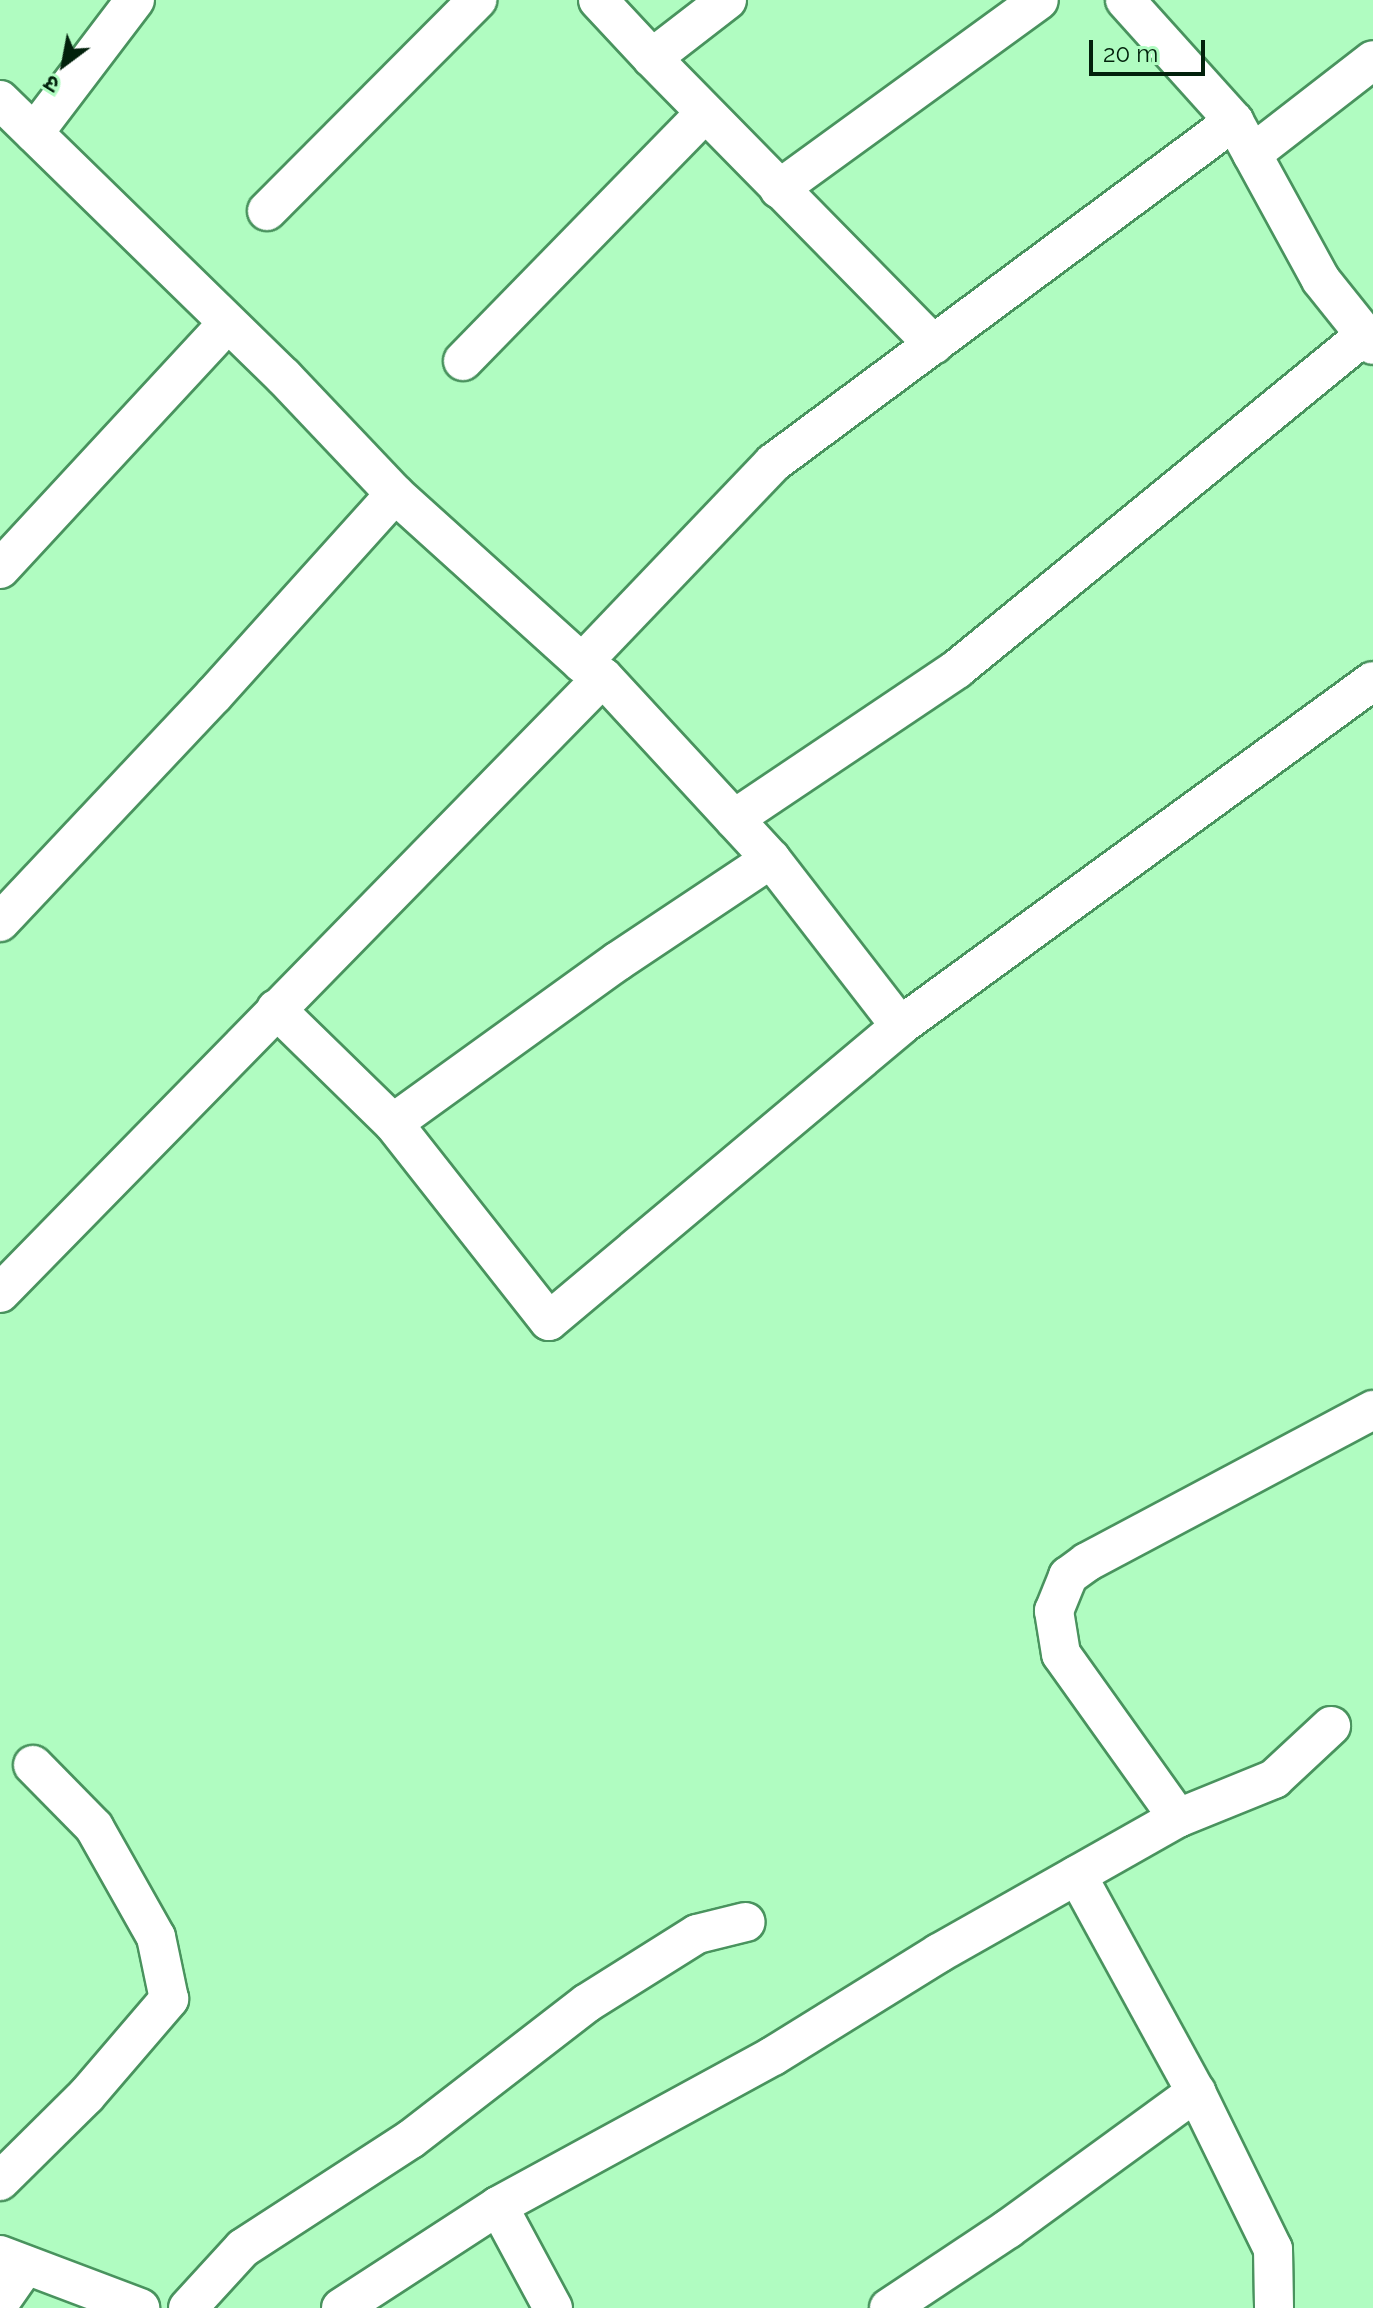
<!DOCTYPE html>
<html>
<head>
<meta charset="utf-8">
<style>
	body { margin:0 }
	#map { position:relative; width:1373px; height:2308px; overflow:hidden; background:#b0fcc1; font-family:Raleway,"Noto Sans Devanagari",sans-serif }
	div>[style] { position:absolute }
	[style*='--x'] { left:calc(var(--x)*1px); top:calc(var(--y)*1px); width:calc(var(--w)*1px); rotate:calc(var(--a)*1deg) }
	.roads { filter:drop-shadow(2px 0 #49935e) drop-shadow(-2px 0 #49935e) drop-shadow(0 2px #49935e) drop-shadow(0 -2px #49935e) }
	.minor>* { height:38px; margin:-19px; padding:0 19px; transform-origin:19px; border-radius:19px; background:#fff }
	span { translate:-50% -50%; white-space:nowrap; text-align:center; line-height:1.15; -webkit-text-stroke:8px #b0fcc1; paint-order:stroke }
	.north { position:absolute; left:24px; top:24px; width:80px; height:80px; -webkit-text-stroke:6px #b0fcc1; paint-order:stroke; rotate:212deg; font-size:22px; font-weight:700; line-height:32px; text-align:center; color:#02210c }
	.north::after { content:''; display:block; margin:auto; width:28px; height:36px; background:#02210c; clip-path:polygon(50% 0,100% 100%,50% 72%,0 100%) }
	.scale { position:absolute; left:1089px; top:40px; width:116px; height:36px; box-sizing:border-box; border:4px solid #02210c; border-top:0; padding-left:10px; font-size:24px; line-height:28px; white-space:nowrap; color:#02210c; -webkit-text-stroke:6px #b0fcc1; paint-order:stroke }
</style>
</head>
<body>
<div id="map">
	<div class="roads">
		<div class="minor">
			<div style="--x:598;--y:0;--w:79;--a:47"></div>
			<div style="--x:727;--y:0;--w:95;--a:142.3"></div>
			<div style="--x:652;--y:58;--w:402;--a:45.5"></div>
			<div style="--x:1125;--y:0;--w:163;--a:48"></div>
			<div style="--x:1234;--y:121;--w:181;--a:61.3"></div>
			<div style="--x:1321;--y:280;--w:83;--a:51.3"></div>
			<div style="--x:0;--y:100;--w:397;--a:44.3"></div>
			<div style="--x:284;--y:377;--w:161;--a:46.5"></div>
			<div style="--x:34;--y:133;--w:167;--a:-52.8"></div>
			<div style="--x:1252;--y:154;--w:153;--a:-37.8"></div>
			<div style="--x:779;--y:189;--w:321;--a:-36"></div>
			<div style="--x:267;--y:211;--w:298;--a:-45.1"></div>
			<div style="--x:463;--y:361;--w:345;--a:-45.7"></div>
			<div style="--x:0;--y:569;--w:335;--a:-47.2"></div>
			<div style="--x:582;--y:663;--w:277;--a:-46.3"></div>
			<div style="--x:773;--y:463;--w:574;--a:-36.57"></div>
			<div style="--x:734;--y:819;--w:269;--a:-33.9"></div>
			<div style="--x:957;--y:669;--w:527;--a:-39.3"></div>
			<div style="--x:771;--y:859;--w:211;--a:52.3"></div>
			<div style="--x:0;--y:922;--w:311;--a:-46.7"></div>
			<div style="--x:213;--y:696;--w:272;--a:-48"></div>
			<div style="--x:395;--y:494;--w:252;--a:42.1"></div>
			<div style="--x:582;--y:663;--w:25;--a:34"></div>
			<div style="--x:603;--y:677;--w:248;--a:47.3"></div>
			<div style="--x:771;--y:859;--w:184;--a:146.3"></div>
			<div style="--x:618;--y:961;--w:277;--a:144.2"></div>
			<div style="--x:393;--y:1123;--w:252;--a:51.8"></div>
			<div style="--x:549;--y:1321;--w:459;--a:-40"></div>
			<div style="--x:900;--y:1026;--w:585;--a:-36.11"></div>
			<div style="--x:276;--y:1009;--w:163;--a:44.3"></div>
			<div style="--x:0;--y:1293;--w:862;--a:-45.61"></div>
			<div style="--x:1178;--y:1818;--w:201;--a:-125.5"></div>
			<div style="--x:1061;--y:1654;--w:44;--a:-99.2"></div>
			<div style="--x:1054;--y:1611;--w:38;--a:-68"></div>
			<div style="--x:1068;--y:1576;--w:24;--a:-36"></div>
			<div style="--x:1087;--y:1562;--w:324;--a:-28"></div>
			<div style="--x:1077;--y:1875;--w:247;--a:61.3"></div>
			<div style="--x:1196;--y:2092;--w:175;--a:63.9"></div>
			<div style="--x:1273;--y:2249;--w:59;--a:89"></div>
			<div style="--x:0;--y:2181;--w:121;--a:-44.7"></div>
			<div style="--x:86;--y:2096;--w:128;--a:-49.4"></div>
			<div style="--x:169;--y:1999;--w:63;--a:-101.8"></div>
			<div style="--x:156;--y:1937;--w:126;--a:-119.4"></div>
			<div style="--x:94;--y:1827;--w:87;--a:-134.5"></div>
			<div style="--x:0;--y:2255;--w:150;--a:20.7"></div>
			<div style="--x:0;--y:2302;--w:45;--a:-54.9"></div>
			<div style="--x:188;--y:2308;--w:81;--a:-47.5"></div>
			<div style="--x:243;--y:2248;--w:200;--a:-33"></div>
			<div style="--x:411;--y:2139;--w:222;--a:-37.7"></div>
			<div style="--x:587;--y:2003;--w:130;--a:-32.1"></div>
			<div style="--x:697;--y:1934;--w:50;--a:-13.8"></div>
			<div style="--x:341;--y:2308;--w:187;--a:-33"></div>
			<div style="--x:553;--y:2308;--w:116;--a:-118.3"></div>
			<div style="--x:498;--y:2206;--w:313;--a:-28.6"></div>
			<div style="--x:773;--y:2056;--w:195;--a:-31.8"></div>
			<div style="--x:939;--y:1953;--w:274;--a:-29.5"></div>
			<div style="--x:1178;--y:1818;--w:104;--a:-22.1"></div>
			<div style="--x:1274;--y:1779;--w:78;--a:-42.9"></div>
			<div style="--x:889;--y:2308;--w:143;--a:-33.6"></div>
			<div style="--x:1008;--y:2229;--w:233;--a:-36.1"></div>
		</div>
	</div>
	<div class="north">उ</div>
	<div class="scale">20 m</div>
</div>
</body>
</html>
